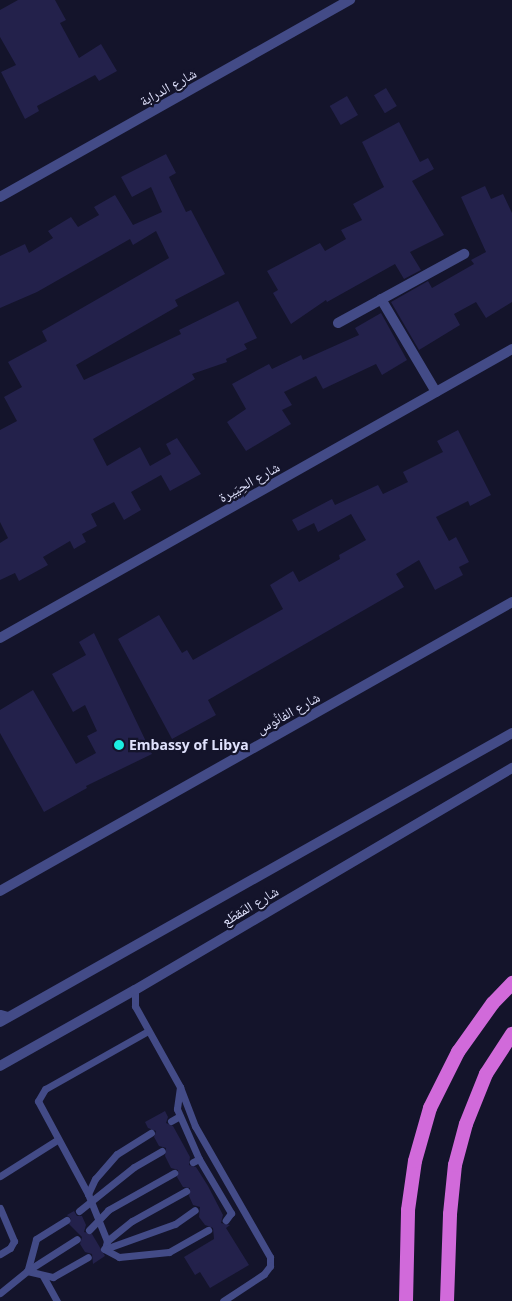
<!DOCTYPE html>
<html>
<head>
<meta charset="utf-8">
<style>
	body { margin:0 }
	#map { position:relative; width:512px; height:1301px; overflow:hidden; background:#14142b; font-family:"Open Sans","Noto Naskh Arabic",sans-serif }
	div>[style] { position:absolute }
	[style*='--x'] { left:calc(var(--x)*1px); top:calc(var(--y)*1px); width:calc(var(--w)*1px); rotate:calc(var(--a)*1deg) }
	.building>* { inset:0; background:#23214b; transform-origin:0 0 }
	.service>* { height:7px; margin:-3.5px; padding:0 3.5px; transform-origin:3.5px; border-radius:3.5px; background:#434b87 }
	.minor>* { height:10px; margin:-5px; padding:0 5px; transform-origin:5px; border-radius:5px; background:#434b87 }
	.tertiary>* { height:10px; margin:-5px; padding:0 5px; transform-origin:5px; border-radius:5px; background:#434b87 }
	.trunk>* { height:14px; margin:-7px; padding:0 7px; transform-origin:7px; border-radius:7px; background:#d16ada }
	.dots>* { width:14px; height:14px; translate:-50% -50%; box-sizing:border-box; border:2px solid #14142b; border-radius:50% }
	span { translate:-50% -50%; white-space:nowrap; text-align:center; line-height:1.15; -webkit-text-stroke:4.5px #14142b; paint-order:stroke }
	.street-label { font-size:14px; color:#e0e2fd }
	.poi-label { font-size:14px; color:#e0e2fd; font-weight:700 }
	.left { translate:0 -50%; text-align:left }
</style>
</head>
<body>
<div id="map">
	<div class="building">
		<div style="clip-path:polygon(18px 0,55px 0,66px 20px,60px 23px,79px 58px,101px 44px,117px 71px,99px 81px,95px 75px,37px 106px,39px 111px,25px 119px,1px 72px,16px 65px,0 37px,0 10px)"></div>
		<div style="left:386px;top:88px;width:21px;height:14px;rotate:59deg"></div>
		<div style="left:347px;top:96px;width:22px;height:20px;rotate:60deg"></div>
		<div style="clip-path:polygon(399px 122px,420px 162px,428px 158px,434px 169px,412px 181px,444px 235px,410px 252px,421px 270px,404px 279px,395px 264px,327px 302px,326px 300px,291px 324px,273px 293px,278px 290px,267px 271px,320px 243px,325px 251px,346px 239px,341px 230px,362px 220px,353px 204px,384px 187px,362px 142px)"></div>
		<div style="clip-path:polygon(166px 154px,176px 173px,169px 177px,186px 212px,191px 210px,225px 274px,175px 300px,178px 306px,76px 365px,84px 380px,181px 334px,179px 330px,238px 301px,257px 338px,244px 344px,247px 349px,226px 359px,227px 362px,192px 374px,195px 379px,93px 439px,107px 466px,140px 447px,150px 466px,171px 454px,166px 444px,177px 438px,201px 474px,170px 491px,161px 475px,131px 492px,141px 510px,124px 520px,114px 502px,91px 514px,97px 526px,82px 534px,86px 542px,74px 549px,70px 541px,43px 557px,48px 565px,19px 581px,15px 573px,0 580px,0 543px,8px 538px,0 522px,0 430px,17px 421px,4px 397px,22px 387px,8px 362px,47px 341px,42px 331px,169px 258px,156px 231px,133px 245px,130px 239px,37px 292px,0 308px,0 256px,25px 244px,29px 253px,53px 238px,48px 231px,71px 217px,78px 227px,99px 215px,94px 207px,115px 195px,133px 225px,162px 212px,151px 187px,132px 197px,121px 177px)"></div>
		<div style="clip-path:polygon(485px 186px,491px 199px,503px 194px,512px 213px,512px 302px,486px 318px,476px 302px,454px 314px,460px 325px,419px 350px,391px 302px,428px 281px,432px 288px,474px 264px,471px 260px,486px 252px,461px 197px)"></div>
		<div style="clip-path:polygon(381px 313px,407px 360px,382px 375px,376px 364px,323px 389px,316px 376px,284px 392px,292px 405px,282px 410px,291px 424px,246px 451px,227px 422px,246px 409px,232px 384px,269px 364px,272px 369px,301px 355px,303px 360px,359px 335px,355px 328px)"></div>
		<div style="clip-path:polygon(458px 430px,491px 495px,470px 506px,468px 501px,436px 517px,449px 541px,456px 537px,469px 562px,459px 567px,463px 575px,435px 590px,419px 560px,396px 574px,404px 587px,208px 700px,216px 715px,172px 739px,118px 639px,159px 615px,182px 653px,187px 650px,193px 660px,283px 609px,270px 585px,293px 571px,299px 582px,340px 559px,339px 555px,366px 540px,351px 514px,318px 532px,314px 523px,298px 531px,292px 520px,332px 499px,335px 505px,378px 485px,383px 494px,408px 482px,403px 472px,443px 452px,437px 441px)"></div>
		<div style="clip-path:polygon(94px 633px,152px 754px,86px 786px,87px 788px,44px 812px,0 733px,0 710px,33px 690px,76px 764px,96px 753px,87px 736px,97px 731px,85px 705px,73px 712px,52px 674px,86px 655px,79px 642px)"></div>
		<div style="clip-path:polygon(165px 1111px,168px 1117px,166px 1123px,173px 1126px,190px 1157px,189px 1165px,196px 1167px,208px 1186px,223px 1215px,221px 1223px,230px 1225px,226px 1228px,249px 1265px,210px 1288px,200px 1272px,195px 1275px,184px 1257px,214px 1239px,213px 1228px,205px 1225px,199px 1217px,200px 1207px,193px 1205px,189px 1196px,190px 1188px,183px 1187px,177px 1177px,178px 1170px,171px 1168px,165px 1156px,166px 1148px,159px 1146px,154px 1137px,156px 1131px,148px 1128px,145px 1122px)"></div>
		<div style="clip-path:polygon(74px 1211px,77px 1216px,82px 1216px,86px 1225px,84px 1232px,92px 1234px,105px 1256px,93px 1264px,92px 1254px,85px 1252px,80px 1244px,82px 1237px,69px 1224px,71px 1219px,67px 1215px)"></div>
	</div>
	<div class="service">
		<div style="--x:135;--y:990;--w:16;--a:90"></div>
		<div style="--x:135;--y:1006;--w:93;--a:60.9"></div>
		<div style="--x:180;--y:1087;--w:22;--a:98"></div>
		<div style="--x:177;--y:1109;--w:55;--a:66.3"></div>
		<div style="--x:199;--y:1159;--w:7;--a:153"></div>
		<div style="--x:0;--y:1013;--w:11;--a:15"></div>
		<div style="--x:148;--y:1031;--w:118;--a:150.6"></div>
		<div style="--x:45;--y:1089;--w:14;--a:120"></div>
		<div style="--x:38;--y:1101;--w:106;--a:61.7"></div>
		<div style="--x:88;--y:1194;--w:51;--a:68"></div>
		<div style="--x:107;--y:1241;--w:8;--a:104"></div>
		<div style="--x:105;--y:1249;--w:74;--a:-19.7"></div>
		<div style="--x:175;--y:1224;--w:24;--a:-35"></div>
		<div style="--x:180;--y:1087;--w:42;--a:69"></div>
		<div style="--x:195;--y:1126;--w:151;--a:60.2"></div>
		<div style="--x:270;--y:1257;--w:9;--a:90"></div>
		<div style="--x:270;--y:1266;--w:10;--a:127"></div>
		<div style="--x:264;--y:1274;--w:49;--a:146.6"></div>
		<div style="--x:171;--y:1121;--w:10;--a:-29"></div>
		<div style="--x:199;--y:1159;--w:63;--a:59.3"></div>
		<div style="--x:231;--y:1213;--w:9;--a:126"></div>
		<div style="--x:0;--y:1176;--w:67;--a:-32.3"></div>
		<div style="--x:88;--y:1194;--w:17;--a:-65"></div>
		<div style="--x:95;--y:1179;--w:33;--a:-49"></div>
		<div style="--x:117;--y:1154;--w:40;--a:-32"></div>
		<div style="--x:0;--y:1208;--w:36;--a:67"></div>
		<div style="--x:14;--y:1241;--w:8;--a:120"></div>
		<div style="--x:10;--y:1248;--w:12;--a:149"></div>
		<div style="--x:79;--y:1211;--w:70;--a:-38.7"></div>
		<div style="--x:134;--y:1167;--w:32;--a:-30"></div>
		<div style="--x:89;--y:1230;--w:28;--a:-46"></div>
		<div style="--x:108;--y:1210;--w:76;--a:-29.3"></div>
		<div style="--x:107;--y:1241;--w:32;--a:-39"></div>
		<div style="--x:132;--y:1221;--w:62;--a:-29.1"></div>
		<div style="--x:104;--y:1249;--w:17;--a:28"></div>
		<div style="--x:119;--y:1257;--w:50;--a:-5.7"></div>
		<div style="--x:169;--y:1252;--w:45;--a:-29.4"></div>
		<div style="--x:28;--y:1269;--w:31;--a:-75"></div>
		<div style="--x:36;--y:1239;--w:36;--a:-32"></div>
		<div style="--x:27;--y:1271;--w:27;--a:13"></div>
		<div style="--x:53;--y:1277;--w:40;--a:-29.7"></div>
		<div style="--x:43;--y:1276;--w:29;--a:61"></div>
		<div style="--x:0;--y:1293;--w:35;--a:-39"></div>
		<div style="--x:27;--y:1271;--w:59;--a:-32.6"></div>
	</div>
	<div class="minor">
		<div style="--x:0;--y:197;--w:402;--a:-29.4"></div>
		<div style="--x:381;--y:299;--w:108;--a:59.4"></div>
		<div style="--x:338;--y:323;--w:144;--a:-28.7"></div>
		<div style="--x:0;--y:638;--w:588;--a:-29.44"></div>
		<div style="--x:0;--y:891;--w:588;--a:-29.44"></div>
	</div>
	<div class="tertiary">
		<div style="--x:0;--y:1022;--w:588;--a:-29.44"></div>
		<div style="--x:0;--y:1066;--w:155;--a:-29.4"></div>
		<div style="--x:135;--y:990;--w:438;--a:-30.5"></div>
	</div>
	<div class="trunk">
		<div style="--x:406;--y:1301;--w:91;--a:-88.7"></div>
		<div style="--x:408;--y:1210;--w:49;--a:-81.9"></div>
		<div style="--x:415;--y:1161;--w:55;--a:-74.2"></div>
		<div style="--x:430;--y:1108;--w:63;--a:-63.4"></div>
		<div style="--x:458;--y:1052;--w:60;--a:-54.5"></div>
		<div style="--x:493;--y:1003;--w:28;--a:-46"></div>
		<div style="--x:447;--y:1301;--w:87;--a:-88"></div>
		<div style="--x:450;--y:1214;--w:49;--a:-84.2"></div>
		<div style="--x:455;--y:1165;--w:42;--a:-75"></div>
		<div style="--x:466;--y:1124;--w:54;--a:-68.2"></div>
		<div style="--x:486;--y:1074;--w:48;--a:-57"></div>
	</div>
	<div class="dots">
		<div style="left:119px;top:745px;background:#1beee2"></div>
	</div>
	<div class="street-label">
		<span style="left:168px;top:87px;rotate:-29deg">شارع الدرابة</span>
		<span style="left:249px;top:482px;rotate:-29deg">شارع الحِيَيرة</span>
		<span style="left:288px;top:713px;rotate:-29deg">شارع الفانُوس</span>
		<span style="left:250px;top:906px;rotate:-31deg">شارع المَقطَع</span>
	</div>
	<div class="poi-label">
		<span class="left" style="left:129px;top:745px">Embassy of Libya</span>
	</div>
</div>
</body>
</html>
